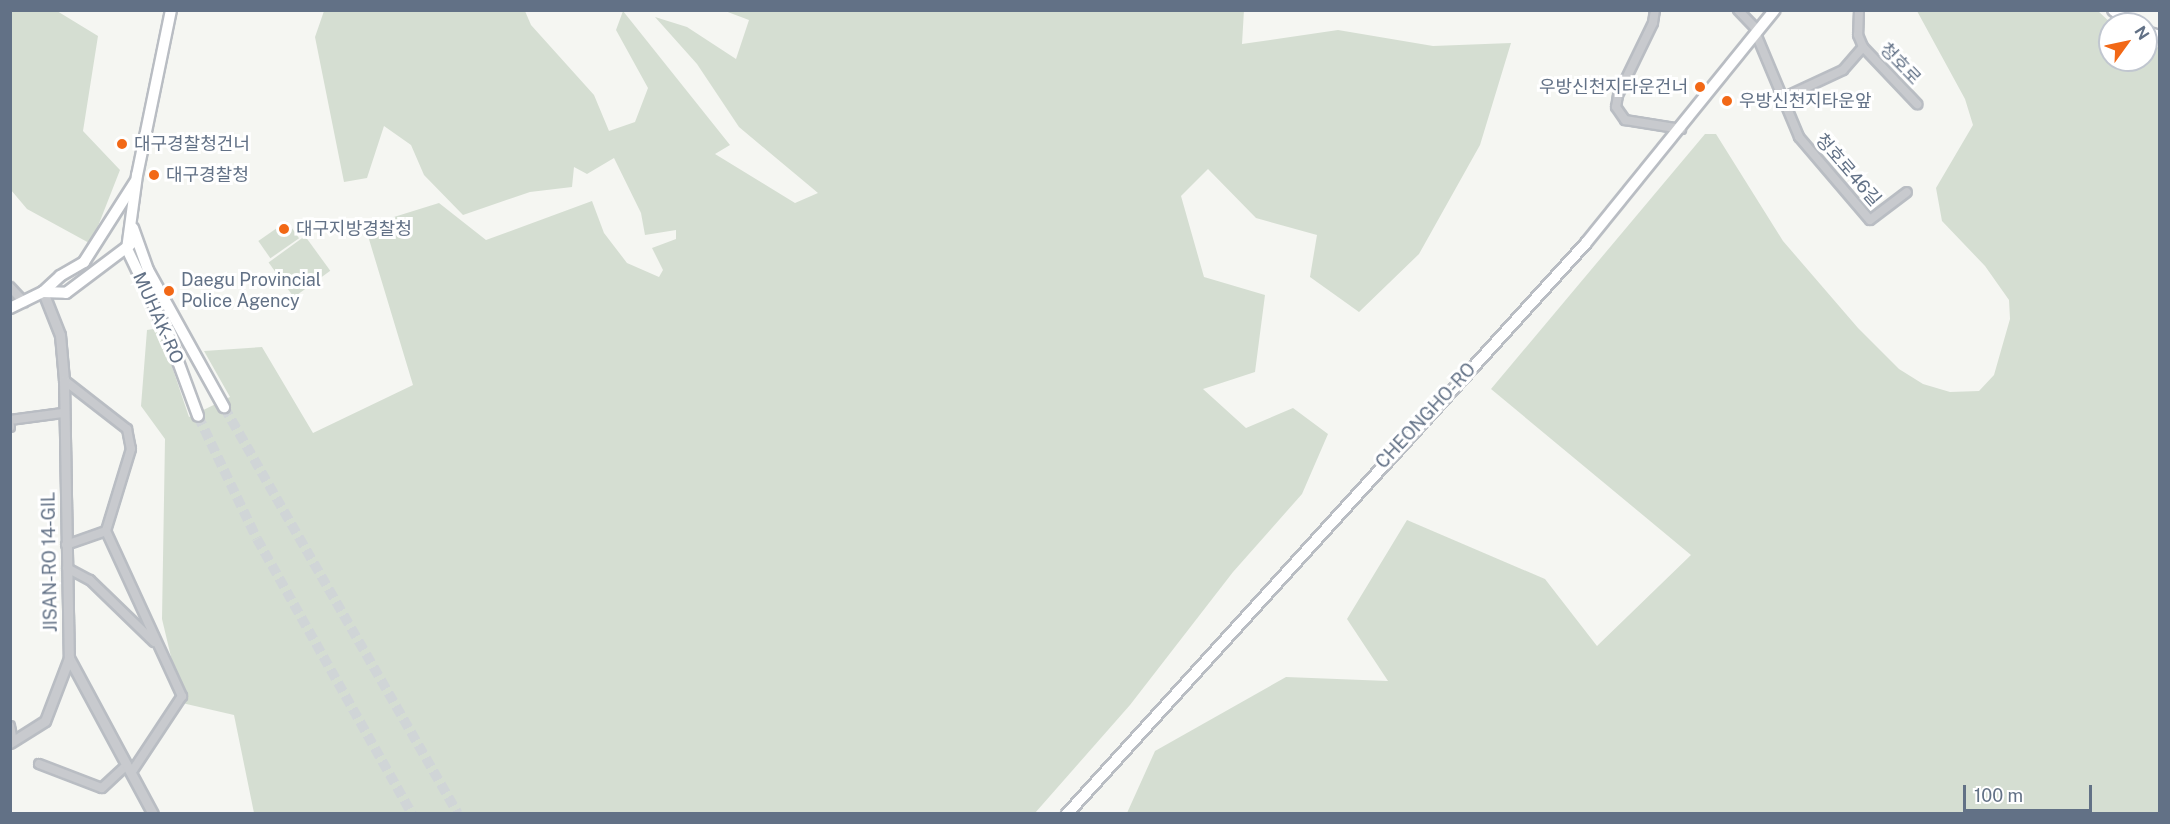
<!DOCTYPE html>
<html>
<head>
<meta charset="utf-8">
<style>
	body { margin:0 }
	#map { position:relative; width:2170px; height:824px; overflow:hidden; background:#f5f6f2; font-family:"Public Sans","Noto Sans KR",sans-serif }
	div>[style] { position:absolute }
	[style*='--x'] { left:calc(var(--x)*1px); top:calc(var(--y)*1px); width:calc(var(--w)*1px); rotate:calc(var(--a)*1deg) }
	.green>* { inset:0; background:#d5ded2; transform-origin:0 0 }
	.secondary-tunnel>* { height:10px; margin-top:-5px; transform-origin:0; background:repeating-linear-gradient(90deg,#d0d5d7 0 10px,transparent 0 15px) }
	.roads { filter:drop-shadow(2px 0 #b9bdc3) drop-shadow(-2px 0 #b9bdc3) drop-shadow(0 2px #b9bdc3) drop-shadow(0 -2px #b9bdc3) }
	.minor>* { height:8px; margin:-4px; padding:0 4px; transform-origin:4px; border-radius:4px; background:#c8cace }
	.tertiary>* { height:9px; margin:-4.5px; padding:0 4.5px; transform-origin:4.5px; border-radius:4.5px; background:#c8cace }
	.secondary>* { height:10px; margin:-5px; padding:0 5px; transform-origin:5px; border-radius:5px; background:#fff }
	.dots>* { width:16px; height:16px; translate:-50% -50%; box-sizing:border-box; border:3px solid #fff; border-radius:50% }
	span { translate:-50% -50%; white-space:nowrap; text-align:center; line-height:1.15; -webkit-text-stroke:6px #fff; paint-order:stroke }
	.street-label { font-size:18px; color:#627186 }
	.poi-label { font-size:18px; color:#627186 }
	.right { translate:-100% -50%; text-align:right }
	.left { translate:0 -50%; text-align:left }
	.frame { position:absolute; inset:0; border:12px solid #627186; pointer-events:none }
	.north { position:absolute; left:2098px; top:12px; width:60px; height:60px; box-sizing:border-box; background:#fff; border:2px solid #c0c6cf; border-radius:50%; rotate:57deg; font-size:16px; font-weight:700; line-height:24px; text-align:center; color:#627186 }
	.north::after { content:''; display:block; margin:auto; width:21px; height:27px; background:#f26816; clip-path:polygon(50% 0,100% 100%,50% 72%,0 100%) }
	.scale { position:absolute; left:1963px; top:785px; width:129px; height:27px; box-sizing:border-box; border:3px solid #627186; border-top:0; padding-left:8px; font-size:18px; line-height:21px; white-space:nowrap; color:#627186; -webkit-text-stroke:4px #fff; paint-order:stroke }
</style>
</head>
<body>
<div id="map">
	<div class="green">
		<div style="clip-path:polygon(1244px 10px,1242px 44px,1338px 30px,1433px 46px,1511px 43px,1480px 145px,1419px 254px,1359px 312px,1310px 277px,1317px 235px,1256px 218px,1208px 169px,1181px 196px,1204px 277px,1265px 295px,1255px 372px,1203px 389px,1246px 428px,1293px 408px,1328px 434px,1302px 494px,1233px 572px,1130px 705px,1035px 813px,254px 813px,234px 715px,182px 703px,162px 619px,165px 439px,141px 406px,147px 330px,159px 328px,189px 417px,230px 397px,204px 351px,262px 347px,313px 433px,413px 385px,365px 226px,439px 203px,486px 240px,592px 201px,604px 233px,627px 263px,659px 277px,663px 270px,652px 248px,676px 239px,676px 230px,645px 235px,641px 213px,614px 158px,587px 174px,574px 167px,572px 187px,530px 192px,463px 215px,424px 175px,411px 145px,384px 126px,367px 178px,344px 182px,315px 37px,324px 11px,525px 11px,531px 25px,594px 95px,609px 131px,635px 122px,648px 88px,616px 30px,623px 11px,730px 145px,715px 154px,795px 203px,818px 193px,739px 127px,697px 64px,655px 17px,687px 27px,736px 59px,749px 20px,725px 11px)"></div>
		<div style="clip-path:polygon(10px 11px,57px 11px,98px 36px,83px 131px,120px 170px,91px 244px,27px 209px,11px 190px)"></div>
		<div style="clip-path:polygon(1917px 11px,2098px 11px,2112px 24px,2110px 60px,2146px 60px,2146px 42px,2159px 48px,2159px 813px,1127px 813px,1155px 751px,1286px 677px,1388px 681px,1347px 619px,1407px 520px,1545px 579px,1597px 646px,1691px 555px,1491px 389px,1705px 134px,1716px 134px,1783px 241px,1858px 328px,1899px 369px,1923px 384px,1950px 392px,1979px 391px,1994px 375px,2010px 319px,2009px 300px,1985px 266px,1942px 221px,1936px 188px,1973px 125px,1965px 99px)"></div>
		<div style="left:287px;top:221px;width:21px;height:35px;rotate:55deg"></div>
		<div style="left:305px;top:236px;width:43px;height:45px;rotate:54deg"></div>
	</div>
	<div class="secondary-tunnel">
		<div style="--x:224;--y:407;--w:469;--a:60.1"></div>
		<div style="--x:198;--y:416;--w:136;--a:64.4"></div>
		<div style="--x:257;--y:539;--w:316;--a:60.6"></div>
	</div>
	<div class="roads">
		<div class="minor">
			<div style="--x:1655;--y:10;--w:13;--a:99"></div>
			<div style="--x:1653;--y:23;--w:80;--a:115.9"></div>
			<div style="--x:1618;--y:95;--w:12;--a:99"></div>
			<div style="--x:1616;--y:107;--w:16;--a:55"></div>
			<div style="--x:1625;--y:120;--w:57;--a:9.1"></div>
			<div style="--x:1738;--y:10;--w:29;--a:46"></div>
			<div style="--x:1859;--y:10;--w:25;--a:92"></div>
			<div style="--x:1858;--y:35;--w:13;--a:67"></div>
			<div style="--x:1863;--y:47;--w:79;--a:46.5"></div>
			<div style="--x:1756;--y:34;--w:112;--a:67.3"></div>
			<div style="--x:1799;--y:137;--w:109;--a:49.5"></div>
			<div style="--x:1870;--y:220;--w:46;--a:-37.1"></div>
			<div style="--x:1783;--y:98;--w:66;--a:-25"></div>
			<div style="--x:1843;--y:70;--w:30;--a:-49"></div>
			<div style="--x:10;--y:287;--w:21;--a:47"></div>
			<div style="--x:64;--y:380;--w:80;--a:37.9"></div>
			<div style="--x:127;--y:429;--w:20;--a:79"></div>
			<div style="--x:131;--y:449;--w:86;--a:107"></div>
			<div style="--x:106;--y:531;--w:182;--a:65.3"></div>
			<div style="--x:182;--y:696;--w:92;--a:123.5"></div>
			<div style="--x:10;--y:420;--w:53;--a:-7.5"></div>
			<div style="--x:10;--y:426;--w:1;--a:90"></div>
			<div style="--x:66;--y:545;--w:42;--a:-19.3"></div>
			<div style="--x:67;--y:568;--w:26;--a:28"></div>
			<div style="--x:90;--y:580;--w:89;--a:44.1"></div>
			<div style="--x:10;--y:726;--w:15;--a:79"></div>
			<div style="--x:39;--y:764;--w:67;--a:20.9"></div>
			<div style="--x:102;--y:788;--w:34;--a:-43"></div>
		</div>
		<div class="tertiary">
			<div style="--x:43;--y:292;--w:46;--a:68.4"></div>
			<div style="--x:60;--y:335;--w:45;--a:84.9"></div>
			<div style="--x:64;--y:380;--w:278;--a:89"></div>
			<div style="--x:69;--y:658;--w:177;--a:61.7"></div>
			<div style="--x:10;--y:743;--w:41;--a:-32.2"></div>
			<div style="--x:45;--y:721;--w:67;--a:-69.1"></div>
		</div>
		<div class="secondary">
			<div style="--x:171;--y:10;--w:168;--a:101.6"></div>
			<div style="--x:137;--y:175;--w:75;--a:97.7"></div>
			<div style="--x:127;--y:249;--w:98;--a:64.5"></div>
			<div style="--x:169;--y:337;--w:84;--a:69.8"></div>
			<div style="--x:2113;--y:10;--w:23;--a:38"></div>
			<div style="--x:2146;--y:32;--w:15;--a:16"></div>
			<div style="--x:133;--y:228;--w:45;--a:70.3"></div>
			<div style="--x:148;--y:270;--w:157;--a:61"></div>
			<div style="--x:43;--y:292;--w:23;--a:-43"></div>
			<div style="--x:60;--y:276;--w:28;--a:-30"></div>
			<div style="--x:84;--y:262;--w:95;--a:-57.5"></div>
			<div style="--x:10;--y:308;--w:37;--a:-26"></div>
			<div style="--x:43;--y:292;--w:23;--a:2"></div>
			<div style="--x:66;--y:293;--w:81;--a:-37"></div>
			<div style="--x:1067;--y:814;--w:772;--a:-47.73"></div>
			<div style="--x:1586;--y:243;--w:300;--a:-51"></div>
		</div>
	</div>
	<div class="dots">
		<div style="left:1700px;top:87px;background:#f26816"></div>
		<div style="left:1727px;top:101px;background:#f26816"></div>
		<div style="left:122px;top:144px;background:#f26816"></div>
		<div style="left:154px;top:175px;background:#f26816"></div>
		<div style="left:284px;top:229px;background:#f26816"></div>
		<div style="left:169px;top:291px;background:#f26816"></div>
	</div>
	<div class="street-label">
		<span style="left:1900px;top:64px;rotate:46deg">청호로</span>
		<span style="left:1848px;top:170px;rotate:49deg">청호로46길</span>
		<span style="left:158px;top:318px;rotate:66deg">MUHAK-RO</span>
		<span style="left:1426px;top:416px;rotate:-47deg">CHEONGHO-RO</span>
		<span style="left:50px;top:562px;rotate:-91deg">JISAN-RO 14-GIL</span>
	</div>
	<div class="poi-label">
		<span class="right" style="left:1688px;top:87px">우방신천지타운건너</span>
		<span class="left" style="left:1739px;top:101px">우방신천지타운앞</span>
		<span class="left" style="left:134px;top:144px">대구경찰청건너</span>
		<span class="left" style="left:166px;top:175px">대구경찰청</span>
		<span class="left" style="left:296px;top:229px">대구지방경찰청</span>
		<span class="left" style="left:181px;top:291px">Daegu Provincial<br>Police Agency</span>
	</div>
	<div class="frame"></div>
	<div class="north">N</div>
	<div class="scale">100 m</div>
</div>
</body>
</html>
